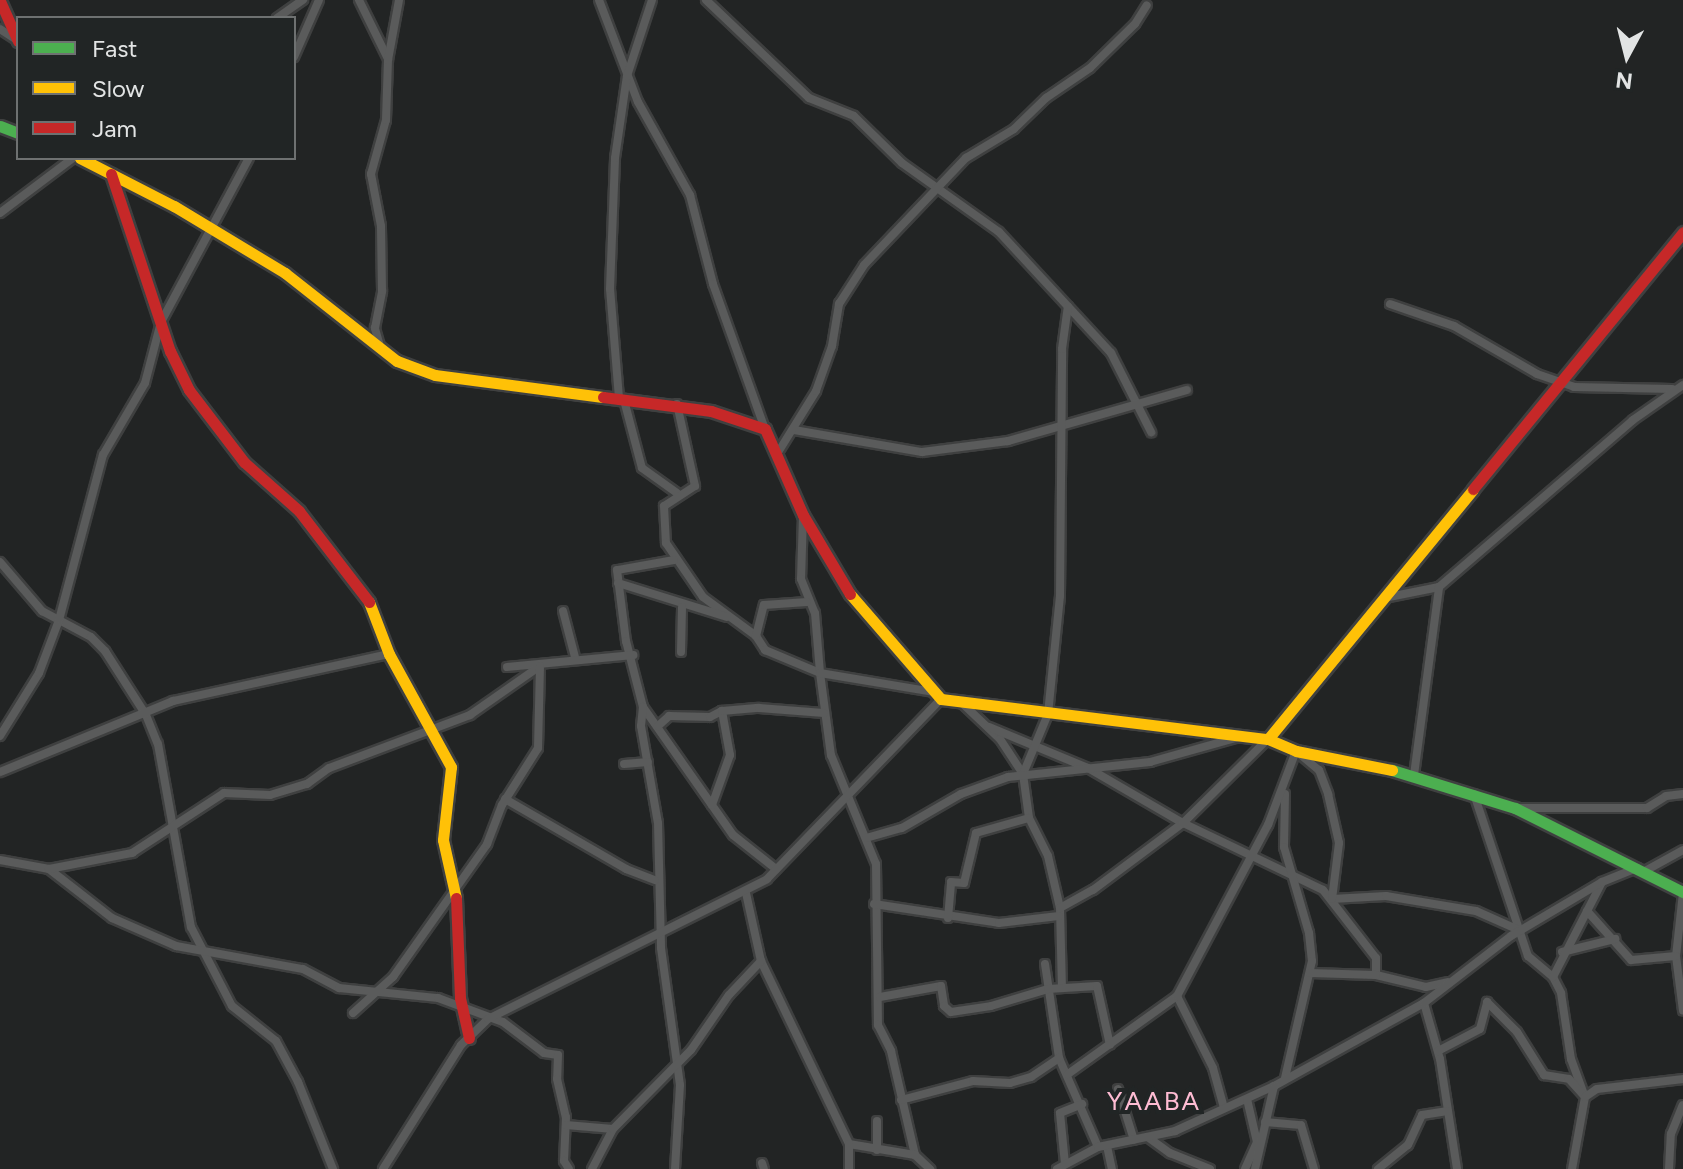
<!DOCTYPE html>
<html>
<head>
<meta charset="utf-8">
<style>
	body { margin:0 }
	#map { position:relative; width:1683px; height:1169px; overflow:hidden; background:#222424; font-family:Figtree,sans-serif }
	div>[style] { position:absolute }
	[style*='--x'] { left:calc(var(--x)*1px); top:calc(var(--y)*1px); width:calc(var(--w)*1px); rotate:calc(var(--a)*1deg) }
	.roads { filter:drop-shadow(2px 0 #3f4040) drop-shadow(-2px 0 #3f4040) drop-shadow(0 2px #3f4040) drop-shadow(0 -2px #3f4040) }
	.street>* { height:8px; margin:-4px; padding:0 4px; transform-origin:4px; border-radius:4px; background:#5a5b5b }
	.fast>* { height:11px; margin:-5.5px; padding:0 5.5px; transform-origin:5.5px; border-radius:5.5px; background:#4caf50 }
	.slow>* { height:11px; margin:-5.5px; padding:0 5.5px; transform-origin:5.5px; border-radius:5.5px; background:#ffc107 }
	.jam>* { height:11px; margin:-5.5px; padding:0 5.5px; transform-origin:5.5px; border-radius:5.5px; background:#c62828 }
	span { translate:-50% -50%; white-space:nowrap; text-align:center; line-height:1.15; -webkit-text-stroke:8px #212525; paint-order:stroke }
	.quarter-label { font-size:26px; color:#febcd3; letter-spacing:2px }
	.legend { position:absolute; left:16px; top:16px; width:280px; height:144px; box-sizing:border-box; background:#212525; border:2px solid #6e7171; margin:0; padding:10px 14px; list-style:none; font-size:24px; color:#e2e4e4 }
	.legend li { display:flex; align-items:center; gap:16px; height:40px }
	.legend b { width:40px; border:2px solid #6e7171 }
	.north { position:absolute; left:1587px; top:16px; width:80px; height:80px; -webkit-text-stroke:6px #212525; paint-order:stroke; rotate:187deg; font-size:22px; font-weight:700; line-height:32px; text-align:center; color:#e2e4e4 }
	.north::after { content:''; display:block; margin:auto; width:28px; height:36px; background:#e2e4e4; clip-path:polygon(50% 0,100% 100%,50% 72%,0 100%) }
</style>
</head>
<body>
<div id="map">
	<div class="roads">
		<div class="street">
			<div style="--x:359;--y:0;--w:66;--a:63.8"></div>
			<div style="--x:599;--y:0;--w:109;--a:69.1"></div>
			<div style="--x:638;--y:102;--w:107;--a:60.8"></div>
			<div style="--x:690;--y:195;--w:92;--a:75.5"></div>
			<div style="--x:713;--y:284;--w:154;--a:70.3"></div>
			<div style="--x:706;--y:0;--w:142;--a:43.6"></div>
			<div style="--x:809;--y:98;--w:48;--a:21.8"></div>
			<div style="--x:854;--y:116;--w:67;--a:44.4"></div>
			<div style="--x:902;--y:163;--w:119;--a:35.4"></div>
			<div style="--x:999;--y:232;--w:165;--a:47.2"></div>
			<div style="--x:1111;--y:353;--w:89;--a:63.1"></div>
			<div style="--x:277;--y:18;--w:32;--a:-35"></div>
			<div style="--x:0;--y:29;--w:20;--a:33"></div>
			<div style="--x:294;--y:57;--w:62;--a:-66.3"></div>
			<div style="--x:0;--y:213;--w:91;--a:-37"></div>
			<div style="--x:1390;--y:304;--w:68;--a:19"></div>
			<div style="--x:1454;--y:326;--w:96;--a:30"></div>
			<div style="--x:1537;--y:374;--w:39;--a:19"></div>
			<div style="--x:1574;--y:387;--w:98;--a:1.2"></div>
			<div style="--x:380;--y:346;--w:19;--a:-106"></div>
			<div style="--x:375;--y:328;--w:38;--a:-79"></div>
			<div style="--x:382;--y:291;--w:65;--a:-90.9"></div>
			<div style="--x:381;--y:226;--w:53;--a:-100.9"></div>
			<div style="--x:371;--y:174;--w:56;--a:-74.5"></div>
			<div style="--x:386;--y:120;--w:60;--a:-88.1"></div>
			<div style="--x:388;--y:60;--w:61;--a:-79.6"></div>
			<div style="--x:619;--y:398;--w:109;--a:-94.7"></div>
			<div style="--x:610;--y:289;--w:131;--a:-87.8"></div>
			<div style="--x:615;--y:158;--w:83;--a:-81.7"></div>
			<div style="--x:627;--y:76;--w:80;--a:-71.8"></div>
			<div style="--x:624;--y:400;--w:70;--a:75.2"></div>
			<div style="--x:642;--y:468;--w:43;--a:35.5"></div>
			<div style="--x:677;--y:404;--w:84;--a:77.6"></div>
			<div style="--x:695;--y:486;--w:37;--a:147"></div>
			<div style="--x:664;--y:506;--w:37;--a:87"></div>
			<div style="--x:666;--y:543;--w:65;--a:55.6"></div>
			<div style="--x:703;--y:597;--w:66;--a:36.3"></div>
			<div style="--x:756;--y:636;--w:17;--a:57"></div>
			<div style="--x:765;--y:650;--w:60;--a:22.7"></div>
			<div style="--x:820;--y:673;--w:83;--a:82.4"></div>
			<div style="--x:831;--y:755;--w:118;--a:67.6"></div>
			<div style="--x:876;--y:864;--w:161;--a:89.3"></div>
			<div style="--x:878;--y:1025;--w:29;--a:63"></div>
			<div style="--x:891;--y:1051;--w:107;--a:77"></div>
			<div style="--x:915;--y:1155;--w:21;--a:43"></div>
			<div style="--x:794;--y:430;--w:130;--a:9.8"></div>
			<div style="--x:922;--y:452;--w:87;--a:-7.3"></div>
			<div style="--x:1008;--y:441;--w:186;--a:-15.9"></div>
			<div style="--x:777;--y:454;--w:74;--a:-58.2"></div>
			<div style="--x:816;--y:391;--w:48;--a:-70.4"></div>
			<div style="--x:832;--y:346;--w:43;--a:-80.5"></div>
			<div style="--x:839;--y:304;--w:46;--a:-57.3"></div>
			<div style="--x:864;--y:265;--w:148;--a:-46.4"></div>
			<div style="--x:966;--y:158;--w:56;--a:-31.1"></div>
			<div style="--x:1014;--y:129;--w:45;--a:-44.1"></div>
			<div style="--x:1046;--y:98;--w:53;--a:-34.3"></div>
			<div style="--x:1090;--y:68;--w:63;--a:-44.4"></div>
			<div style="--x:1135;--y:24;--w:22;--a:-58"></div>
			<div style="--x:803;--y:516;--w:63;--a:91.8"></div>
			<div style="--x:801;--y:579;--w:37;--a:68"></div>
			<div style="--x:815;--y:613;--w:60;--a:85.2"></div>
			<div style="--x:820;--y:673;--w:116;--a:9.5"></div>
			<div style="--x:674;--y:560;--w:58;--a:170"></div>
			<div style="--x:617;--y:570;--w:72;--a:82.8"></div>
			<div style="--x:626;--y:641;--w:68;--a:75.6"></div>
			<div style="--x:643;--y:707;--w:156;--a:54.9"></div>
			<div style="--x:733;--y:835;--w:55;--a:38.3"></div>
			<div style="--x:0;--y:562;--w:65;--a:49.4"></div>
			<div style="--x:42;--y:611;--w:55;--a:28"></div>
			<div style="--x:91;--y:637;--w:20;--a:45"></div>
			<div style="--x:105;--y:651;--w:76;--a:57.4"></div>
			<div style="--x:146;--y:715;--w:31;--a:68"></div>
			<div style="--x:158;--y:744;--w:186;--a:79.8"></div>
			<div style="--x:191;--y:927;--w:89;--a:62.6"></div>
			<div style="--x:232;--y:1006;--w:56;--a:38.5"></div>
			<div style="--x:276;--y:1041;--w:47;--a:61.8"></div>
			<div style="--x:298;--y:1082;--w:94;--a:68.1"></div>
			<div style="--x:618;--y:583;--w:114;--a:17.3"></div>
			<div style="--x:1389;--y:597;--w:51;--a:-11.3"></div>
			<div style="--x:1439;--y:587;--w:256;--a:-40.7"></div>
			<div style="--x:1633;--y:420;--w:61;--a:-35"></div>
			<div style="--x:563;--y:611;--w:48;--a:75.4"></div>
			<div style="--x:756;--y:636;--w:32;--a:-76"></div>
			<div style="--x:764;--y:605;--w:43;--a:-4"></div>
			<div style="--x:681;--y:652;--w:45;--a:-88.7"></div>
			<div style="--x:507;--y:667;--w:127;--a:-5.4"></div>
			<div style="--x:962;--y:703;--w:52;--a:43.5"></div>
			<div style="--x:1000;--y:739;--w:42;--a:56.7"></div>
			<div style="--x:1023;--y:774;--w:44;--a:82.2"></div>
			<div style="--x:1029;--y:818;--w:42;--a:63.4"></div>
			<div style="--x:1048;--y:856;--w:53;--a:77"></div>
			<div style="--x:1060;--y:908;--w:80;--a:88.6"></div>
			<div style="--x:643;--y:707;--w:19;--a:96"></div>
			<div style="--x:641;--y:726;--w:98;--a:80.1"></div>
			<div style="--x:658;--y:823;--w:125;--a:88.6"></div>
			<div style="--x:661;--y:948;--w:138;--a:82.1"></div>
			<div style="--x:680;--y:1085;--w:84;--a:93.4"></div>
			<div style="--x:658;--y:726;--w:15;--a:-42"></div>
			<div style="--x:669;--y:716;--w:41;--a:1.4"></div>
			<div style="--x:710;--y:717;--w:13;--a:-27"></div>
			<div style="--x:989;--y:727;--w:107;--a:22.5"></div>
			<div style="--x:1088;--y:768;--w:110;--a:30.1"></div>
			<div style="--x:1183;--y:823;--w:155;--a:25.6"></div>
			<div style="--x:1323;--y:890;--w:86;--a:52.1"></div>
			<div style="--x:1376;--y:958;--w:17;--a:90"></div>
			<div style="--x:1376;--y:975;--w:51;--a:13.5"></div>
			<div style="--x:1426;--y:987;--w:22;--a:-13"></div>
			<div style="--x:0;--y:736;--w:74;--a:-58.2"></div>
			<div style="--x:39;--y:673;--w:57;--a:-69.3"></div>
			<div style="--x:59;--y:620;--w:171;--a:-75.1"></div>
			<div style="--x:103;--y:455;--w:83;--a:-59.7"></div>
			<div style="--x:145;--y:383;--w:63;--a:-75.3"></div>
			<div style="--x:161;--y:322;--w:186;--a:-61.8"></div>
			<div style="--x:624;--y:764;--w:24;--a:-5"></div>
			<div style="--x:0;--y:772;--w:187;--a:-22.3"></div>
			<div style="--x:173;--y:701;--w:221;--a:-12.3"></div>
			<div style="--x:1023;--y:774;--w:65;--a:-67.4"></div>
			<div style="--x:1048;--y:714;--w:119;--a:-84.2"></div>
			<div style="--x:1060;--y:596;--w:247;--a:-89.5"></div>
			<div style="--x:1062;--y:349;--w:43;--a:-82.1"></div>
			<div style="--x:1414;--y:775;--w:190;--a:-82.4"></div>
			<div style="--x:1285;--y:794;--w:53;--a:91.1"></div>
			<div style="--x:1284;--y:847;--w:90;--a:73.8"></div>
			<div style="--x:1309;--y:933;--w:28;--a:84"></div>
			<div style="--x:1312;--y:961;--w:120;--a:103"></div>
			<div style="--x:1474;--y:794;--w:171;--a:71.6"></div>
			<div style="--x:1528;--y:956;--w:33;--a:40"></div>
			<div style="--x:1553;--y:977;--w:18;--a:63"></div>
			<div style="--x:1561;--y:993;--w:67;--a:81.4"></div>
			<div style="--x:1571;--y:1059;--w:40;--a:69.8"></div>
			<div style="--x:1585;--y:1097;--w:73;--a:100.2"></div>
			<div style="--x:505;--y:799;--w:140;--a:30"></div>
			<div style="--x:626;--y:869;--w:31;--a:21"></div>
			<div style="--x:712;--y:805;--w:53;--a:-70.2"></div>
			<div style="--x:730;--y:755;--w:45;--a:-100.3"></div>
			<div style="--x:722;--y:711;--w:37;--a:-5"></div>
			<div style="--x:759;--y:708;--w:65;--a:4.4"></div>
			<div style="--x:1520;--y:808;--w:127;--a:0"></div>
			<div style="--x:1647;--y:808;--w:22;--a:-32"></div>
			<div style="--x:1666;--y:796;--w:17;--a:-7"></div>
			<div style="--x:866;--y:838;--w:37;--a:-16"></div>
			<div style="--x:902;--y:828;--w:68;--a:-30"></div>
			<div style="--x:961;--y:794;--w:50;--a:-19.9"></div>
			<div style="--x:1008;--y:777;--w:143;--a:-6"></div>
			<div style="--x:1150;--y:762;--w:92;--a:-15.7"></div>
			<div style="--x:0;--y:860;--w:50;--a:10.4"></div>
			<div style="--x:49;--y:869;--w:80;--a:37.9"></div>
			<div style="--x:112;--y:918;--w:70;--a:23.6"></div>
			<div style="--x:176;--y:946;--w:129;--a:10.3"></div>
			<div style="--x:303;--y:969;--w:41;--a:27.8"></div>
			<div style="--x:339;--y:988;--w:100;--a:5.8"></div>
			<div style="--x:438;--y:998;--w:69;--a:20.3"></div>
			<div style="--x:503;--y:1022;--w:51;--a:37.1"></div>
			<div style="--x:544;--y:1053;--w:14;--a:8"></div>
			<div style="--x:558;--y:1055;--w:24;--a:92"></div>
			<div style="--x:557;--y:1079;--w:39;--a:77"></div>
			<div style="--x:566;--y:1117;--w:44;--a:92.6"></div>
			<div style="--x:564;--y:1161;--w:9;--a:58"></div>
			<div style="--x:49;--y:869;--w:85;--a:-10.9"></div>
			<div style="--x:132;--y:853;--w:110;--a:-33.1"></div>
			<div style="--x:224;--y:793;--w:46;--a:2.5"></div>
			<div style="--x:270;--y:795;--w:39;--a:-17"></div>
			<div style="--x:307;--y:784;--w:27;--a:-36"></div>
			<div style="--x:329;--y:768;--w:151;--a:-20.6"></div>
			<div style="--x:470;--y:715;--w:85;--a:-35"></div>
			<div style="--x:1645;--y:871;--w:43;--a:-28.9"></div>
			<div style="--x:746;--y:893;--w:70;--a:77.6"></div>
			<div style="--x:761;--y:961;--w:203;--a:64.3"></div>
			<div style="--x:849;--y:1144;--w:67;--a:9.5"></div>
			<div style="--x:1683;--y:893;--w:63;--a:96.3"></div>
			<div style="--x:1676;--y:956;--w:55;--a:82.7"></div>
			<div style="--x:1332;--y:899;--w:54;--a:-3.2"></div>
			<div style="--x:1386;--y:896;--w:91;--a:9.5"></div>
			<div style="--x:1476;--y:911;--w:49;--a:24"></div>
			<div style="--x:874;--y:904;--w:126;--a:8.6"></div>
			<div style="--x:999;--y:923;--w:60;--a:-6.7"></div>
			<div style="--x:1060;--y:908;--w:38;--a:-29"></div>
			<div style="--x:1093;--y:890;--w:112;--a:-36.7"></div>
			<div style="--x:1183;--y:823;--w:120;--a:-44.7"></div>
			<div style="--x:1587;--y:911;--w:66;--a:48.1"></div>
			<div style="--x:1631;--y:960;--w:45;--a:-5.1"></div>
			<div style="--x:948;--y:918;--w:36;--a:-85"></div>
			<div style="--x:951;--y:882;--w:13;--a:4"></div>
			<div style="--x:964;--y:883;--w:51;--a:-76.5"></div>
			<div style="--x:976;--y:833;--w:55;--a:-15.8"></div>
			<div style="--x:1562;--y:952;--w:55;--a:-13.8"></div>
			<div style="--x:1045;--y:964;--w:95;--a:81.5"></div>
			<div style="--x:1059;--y:1058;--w:97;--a:66.3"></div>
			<div style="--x:1310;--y:973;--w:66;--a:1.7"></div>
			<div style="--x:1553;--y:977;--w:107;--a:-62.7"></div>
			<div style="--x:1177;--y:996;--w:80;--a:63.4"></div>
			<div style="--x:1213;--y:1068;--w:41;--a:74.6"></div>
			<div style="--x:880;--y:997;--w:62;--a:-10.2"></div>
			<div style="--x:941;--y:986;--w:20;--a:81"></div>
			<div style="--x:944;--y:1006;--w:9;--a:41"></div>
			<div style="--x:951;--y:1012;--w:40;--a:-8.5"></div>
			<div style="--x:991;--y:1006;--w:59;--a:-16.6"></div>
			<div style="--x:1048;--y:989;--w:49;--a:-3.5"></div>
			<div style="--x:1097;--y:986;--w:60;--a:77.6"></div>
			<div style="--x:1424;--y:1003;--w:58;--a:74.1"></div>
			<div style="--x:1440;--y:1059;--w:111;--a:81.2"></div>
			<div style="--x:353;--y:1013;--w:54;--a:-42"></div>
			<div style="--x:393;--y:977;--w:163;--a:-54.7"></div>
			<div style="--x:487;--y:844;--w:42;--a:-69"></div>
			<div style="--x:502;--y:805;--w:67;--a:-57.7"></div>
			<div style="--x:538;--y:748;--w:82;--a:-88.6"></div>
			<div style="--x:1438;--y:1051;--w:47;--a:-27.6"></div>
			<div style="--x:1480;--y:1029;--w:28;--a:-75"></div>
			<div style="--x:1487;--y:1002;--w:42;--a:45"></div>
			<div style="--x:1517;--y:1032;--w:51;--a:57.9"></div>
			<div style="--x:1544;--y:1075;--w:25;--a:9"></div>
			<div style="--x:1569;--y:1079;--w:24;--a:48"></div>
			<div style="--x:1585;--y:1097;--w:14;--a:-34"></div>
			<div style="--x:1597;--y:1089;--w:87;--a:-6.6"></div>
			<div style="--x:1068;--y:1074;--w:134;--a:-35.6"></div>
			<div style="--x:1177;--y:996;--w:194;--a:-62"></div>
			<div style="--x:1268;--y:825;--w:79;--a:-69.3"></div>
			<div style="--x:1296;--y:751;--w:30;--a:40"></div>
			<div style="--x:1319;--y:770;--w:26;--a:69"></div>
			<div style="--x:1328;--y:794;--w:50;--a:77.3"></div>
			<div style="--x:1339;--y:843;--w:56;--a:97.1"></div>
			<div style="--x:1118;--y:1089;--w:53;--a:72.6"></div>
			<div style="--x:901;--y:1100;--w:74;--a:-14.8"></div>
			<div style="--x:973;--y:1081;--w:37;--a:3"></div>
			<div style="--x:1010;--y:1083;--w:22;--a:-16"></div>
			<div style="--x:1031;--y:1077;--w:34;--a:-34"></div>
			<div style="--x:1265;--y:1122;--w:36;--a:5"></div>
			<div style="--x:1301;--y:1125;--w:46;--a:73.5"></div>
			<div style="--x:566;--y:1125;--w:47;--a:4.9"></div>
			<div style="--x:1149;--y:1138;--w:26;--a:36"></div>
			<div style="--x:1170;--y:1153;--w:43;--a:21.8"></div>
			<div style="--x:849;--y:1144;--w:25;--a:90"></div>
			<div style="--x:1107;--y:1146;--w:24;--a:78"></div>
			<div style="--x:877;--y:1150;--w:29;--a:-90"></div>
			<div style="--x:762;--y:1163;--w:6;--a:72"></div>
			<div style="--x:1065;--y:1164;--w:51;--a:-95.6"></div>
			<div style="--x:1060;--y:1113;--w:24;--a:-22"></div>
			<div style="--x:383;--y:1169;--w:146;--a:-57.8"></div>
			<div style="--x:461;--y:1045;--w:37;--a:-44"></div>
			<div style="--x:488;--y:1019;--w:312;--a:-26.6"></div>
			<div style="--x:767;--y:879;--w:250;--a:-46"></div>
			<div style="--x:592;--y:1169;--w:45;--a:-62.3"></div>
			<div style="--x:613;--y:1129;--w:111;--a:-45.4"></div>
			<div style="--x:691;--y:1050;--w:67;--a:-55.4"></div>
			<div style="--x:729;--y:995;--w:47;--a:-46.7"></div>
			<div style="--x:1057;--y:1169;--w:47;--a:-28.2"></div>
			<div style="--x:1098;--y:1147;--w:79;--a:-11.7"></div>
			<div style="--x:1175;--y:1131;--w:109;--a:-24.4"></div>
			<div style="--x:1274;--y:1086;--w:171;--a:-29"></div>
			<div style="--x:1424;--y:1003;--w:110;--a:-37.6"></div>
			<div style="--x:1511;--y:936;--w:106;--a:-30.7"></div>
			<div style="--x:1602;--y:882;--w:38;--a:-22"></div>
			<div style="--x:1245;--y:1169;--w:30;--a:-66"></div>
			<div style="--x:1257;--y:1142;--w:44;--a:-103.1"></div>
			<div style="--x:1255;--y:1169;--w:85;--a:-77.1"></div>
			<div style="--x:1378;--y:1169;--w:38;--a:-39"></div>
			<div style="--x:1408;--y:1145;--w:33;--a:-65"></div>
			<div style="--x:1422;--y:1115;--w:26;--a:-9"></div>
			<div style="--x:1669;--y:1169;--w:35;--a:-87"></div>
			<div style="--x:1671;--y:1134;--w:31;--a:-68"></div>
		</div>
		<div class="fast">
			<div style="--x:0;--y:126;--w:19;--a:21"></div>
			<div style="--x:1392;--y:770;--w:129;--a:17.2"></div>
			<div style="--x:1515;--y:808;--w:188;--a:26.6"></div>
		</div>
		<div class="slow">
			<div style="--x:80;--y:158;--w:106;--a:27.1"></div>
			<div style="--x:174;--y:206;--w:130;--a:31.1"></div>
			<div style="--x:285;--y:273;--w:142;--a:38.2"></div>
			<div style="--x:397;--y:361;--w:40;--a:20.2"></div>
			<div style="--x:435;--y:375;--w:169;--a:7.5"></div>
			<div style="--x:850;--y:594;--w:139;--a:49.1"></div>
			<div style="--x:941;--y:699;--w:329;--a:7"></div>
			<div style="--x:1268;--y:739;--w:30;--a:23"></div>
			<div style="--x:1296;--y:751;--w:98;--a:11.2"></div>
			<div style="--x:369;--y:602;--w:56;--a:69"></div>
			<div style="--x:389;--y:654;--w:129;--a:61.2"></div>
			<div style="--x:451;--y:767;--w:73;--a:96.3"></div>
			<div style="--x:443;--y:840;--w:59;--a:77.4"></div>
			<div style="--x:1268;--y:739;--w:323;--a:-50.6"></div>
		</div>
		<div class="jam">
			<div style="--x:0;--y:1;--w:44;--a:65.8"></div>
			<div style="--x:111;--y:174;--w:187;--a:71.6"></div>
			<div style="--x:170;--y:351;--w:43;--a:64"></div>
			<div style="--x:189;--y:390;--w:91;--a:52.6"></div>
			<div style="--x:244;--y:462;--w:74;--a:41.7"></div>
			<div style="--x:299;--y:511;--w:115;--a:52.4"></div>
			<div style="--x:603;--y:397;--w:109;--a:7.4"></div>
			<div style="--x:711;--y:411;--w:57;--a:18.4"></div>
			<div style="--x:765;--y:429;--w:94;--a:66.2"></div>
			<div style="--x:803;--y:515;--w:92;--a:59.3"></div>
			<div style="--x:1473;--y:489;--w:332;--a:-50.7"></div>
			<div style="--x:456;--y:898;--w:100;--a:87.7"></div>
			<div style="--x:460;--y:998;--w:41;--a:77.3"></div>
		</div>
	</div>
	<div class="quarter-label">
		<span style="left:1154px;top:1102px">YAABA</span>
	</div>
	<ul class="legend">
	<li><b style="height:10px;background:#4caf50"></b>Fast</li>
	<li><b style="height:10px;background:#ffc107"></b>Slow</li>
	<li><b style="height:10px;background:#c62828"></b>Jam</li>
	</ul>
	<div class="north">N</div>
</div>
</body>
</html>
